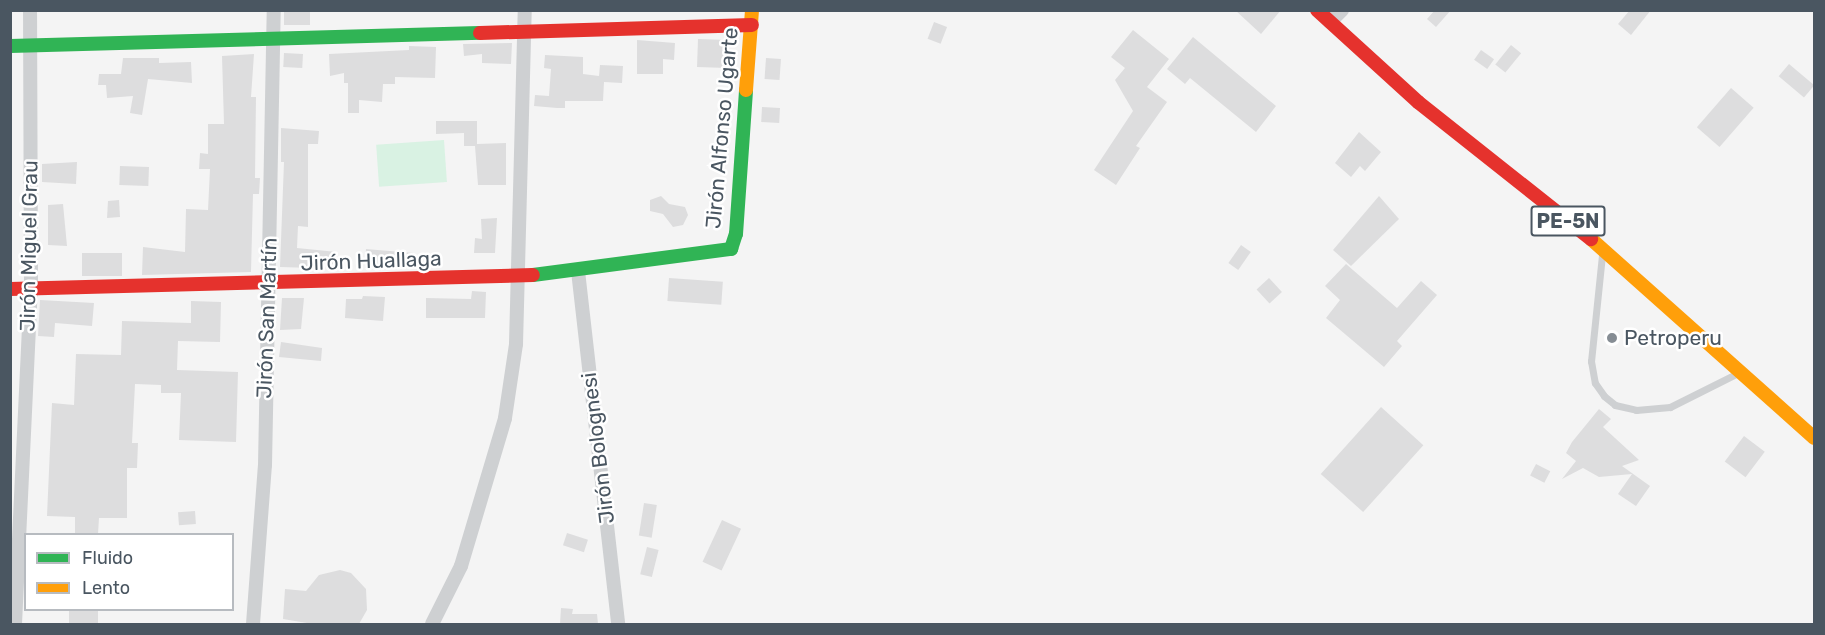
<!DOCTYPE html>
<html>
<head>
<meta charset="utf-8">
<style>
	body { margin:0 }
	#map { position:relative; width:1825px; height:635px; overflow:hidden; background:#f4f4f4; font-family:Rubik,sans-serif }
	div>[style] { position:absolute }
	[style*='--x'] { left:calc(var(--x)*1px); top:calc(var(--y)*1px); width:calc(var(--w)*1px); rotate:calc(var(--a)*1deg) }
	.green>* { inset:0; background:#d9f2e3; transform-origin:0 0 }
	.building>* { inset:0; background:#ddddde; transform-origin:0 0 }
	.lane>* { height:7px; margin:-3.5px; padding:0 3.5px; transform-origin:3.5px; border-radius:3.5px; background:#ced0d2 }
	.street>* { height:14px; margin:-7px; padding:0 7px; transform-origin:7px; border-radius:7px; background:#ced0d2 }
	.fast>* { height:14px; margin:-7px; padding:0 7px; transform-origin:7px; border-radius:7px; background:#30b455 }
	.slow>* { height:14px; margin:-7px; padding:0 7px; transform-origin:7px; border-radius:7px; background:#ff9f0a }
	.jam>* { height:14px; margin:-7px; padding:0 7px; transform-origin:7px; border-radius:7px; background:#e5322d }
	.dots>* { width:16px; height:16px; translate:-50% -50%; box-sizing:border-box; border:3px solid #fff; border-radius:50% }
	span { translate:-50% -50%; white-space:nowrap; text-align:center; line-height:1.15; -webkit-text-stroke:5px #fff; paint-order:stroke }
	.shield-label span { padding:2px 4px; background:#fff; border:2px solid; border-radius:4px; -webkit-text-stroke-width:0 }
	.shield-label { font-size:20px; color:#4a5661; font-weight:700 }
	.street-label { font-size:21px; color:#4a5661 }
	.poi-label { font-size:21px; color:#4a5661 }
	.left { translate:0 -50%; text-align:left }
	.frame { position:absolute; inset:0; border:12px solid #4a5661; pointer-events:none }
	.legend { position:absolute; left:24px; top:533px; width:210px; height:78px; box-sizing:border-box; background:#fff; border:2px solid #b7bbc0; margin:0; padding:8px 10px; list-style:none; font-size:18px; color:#4a5661 }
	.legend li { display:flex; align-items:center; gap:12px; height:30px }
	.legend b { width:30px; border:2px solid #b7bbc0 }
</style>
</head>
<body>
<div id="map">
	<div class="green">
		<div style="left:444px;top:140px;width:42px;height:68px;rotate:86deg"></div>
	</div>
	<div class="building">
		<div style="left:284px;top:10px;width:26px;height:15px"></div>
		<div style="clip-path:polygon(1235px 10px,1281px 10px,1261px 34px)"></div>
		<div style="clip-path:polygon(1435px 10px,1451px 10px,1436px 27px,1427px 19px)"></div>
		<div style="clip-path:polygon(1630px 10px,1651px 10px,1631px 35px,1618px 24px)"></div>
		<div style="left:934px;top:22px;width:14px;height:18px;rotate:21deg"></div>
		<div style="clip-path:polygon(1133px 30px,1169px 59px,1147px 87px,1167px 102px,1136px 146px,1140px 148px,1116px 185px,1094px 170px,1133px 111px,1115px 80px,1125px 68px,1111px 57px)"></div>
		<div style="clip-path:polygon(1193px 37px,1276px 106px,1256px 132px,1190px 78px,1185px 84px,1167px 69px)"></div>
		<div style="left:698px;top:39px;width:30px;height:28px;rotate:2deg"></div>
		<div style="clip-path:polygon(637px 40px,675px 43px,674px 60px,663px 59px,663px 74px,637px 74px)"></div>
		<div style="clip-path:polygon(512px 43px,511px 64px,482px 63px,482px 54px,464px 56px,463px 44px)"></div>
		<div style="left:1511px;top:45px;width:13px;height:25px;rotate:39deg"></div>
		<div style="clip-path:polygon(409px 46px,436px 47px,435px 78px,395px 77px,395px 84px,383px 84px,382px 102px,359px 100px,359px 113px,348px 113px,348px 83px,344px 83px,344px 73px,330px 76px,329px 54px,409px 50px)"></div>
		<div style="left:1481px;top:50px;width:16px;height:12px;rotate:35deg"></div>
		<div style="left:284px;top:53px;width:19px;height:14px;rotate:3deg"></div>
		<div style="clip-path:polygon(254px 54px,251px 97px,256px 97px,255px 178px,260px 178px,259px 194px,253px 194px,251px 272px,142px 275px,143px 247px,185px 252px,186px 209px,208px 210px,210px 169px,199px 169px,200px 153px,208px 154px,208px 124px,224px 124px,222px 56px)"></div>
		<div style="clip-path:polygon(545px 55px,583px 57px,583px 74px,599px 76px,600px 65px,623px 66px,622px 83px,604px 82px,603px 101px,565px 101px,565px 108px,557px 108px,534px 106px,535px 95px,549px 96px,551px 69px,544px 68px)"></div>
		<div style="clip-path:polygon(123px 58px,159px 58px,159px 63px,191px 62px,192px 83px,148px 79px,142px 115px,130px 113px,133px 96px,107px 98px,106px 85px,98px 85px,99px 74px,121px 74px)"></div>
		<div style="left:766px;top:58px;width:15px;height:21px;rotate:4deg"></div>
		<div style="left:1789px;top:64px;width:33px;height:16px;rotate:40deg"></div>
		<div style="left:1731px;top:88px;width:30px;height:52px;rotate:41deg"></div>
		<div style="left:762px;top:107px;width:18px;height:15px;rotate:3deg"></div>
		<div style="clip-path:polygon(436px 121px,477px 121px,477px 144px,506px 143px,506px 185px,478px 185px,475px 146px,464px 146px,464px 133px,436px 134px)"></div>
		<div style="clip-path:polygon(281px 128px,319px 131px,318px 144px,308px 144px,308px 227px,298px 226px,297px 248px,337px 252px,337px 264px,313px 263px,313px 268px,280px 267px,284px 162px,281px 162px)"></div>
		<div style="clip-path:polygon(1359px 132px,1381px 152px,1365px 171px,1360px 166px,1351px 177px,1335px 163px)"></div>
		<div style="clip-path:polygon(77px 162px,76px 184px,42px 182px,42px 164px)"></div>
		<div style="left:120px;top:166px;width:29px;height:19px;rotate:2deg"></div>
		<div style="clip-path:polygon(661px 196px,669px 204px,685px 207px,688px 215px,683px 225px,673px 227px,663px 214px,650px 211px,650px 200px)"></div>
		<div style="clip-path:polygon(1379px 196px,1399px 219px,1351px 266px,1333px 250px)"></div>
		<div style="clip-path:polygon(119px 200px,120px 217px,107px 218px,108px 201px)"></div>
		<div style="clip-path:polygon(63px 204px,67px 246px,48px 245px,48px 205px)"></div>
		<div style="clip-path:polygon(497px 218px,495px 253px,474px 253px,475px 238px,482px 239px,481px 219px)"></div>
		<div style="left:1241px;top:245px;width:12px;height:22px;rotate:35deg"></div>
		<div style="clip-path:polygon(366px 249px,413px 253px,412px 268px,365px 268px)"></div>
		<div style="left:82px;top:253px;width:40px;height:23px"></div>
		<div style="clip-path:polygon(1346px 264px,1397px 308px,1421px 281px,1437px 295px,1397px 341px,1402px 346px,1384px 367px,1326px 318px,1340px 300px,1325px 286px)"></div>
		<div style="left:669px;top:278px;width:54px;height:23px;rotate:4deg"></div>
		<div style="left:1269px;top:278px;width:19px;height:17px;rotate:47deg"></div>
		<div style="clip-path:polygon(472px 291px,486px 292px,485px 318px,426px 318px,426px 298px,471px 299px)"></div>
		<div style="clip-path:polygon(363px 296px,385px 297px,383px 321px,345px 318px,346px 299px,362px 299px)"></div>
		<div style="clip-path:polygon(282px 298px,304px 298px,301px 329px,280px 330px)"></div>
		<div style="clip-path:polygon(40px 300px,94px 303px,92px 326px,55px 323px,54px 337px,38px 336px)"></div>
		<div style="clip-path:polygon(191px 301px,221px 302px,220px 342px,178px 341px,177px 370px,238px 372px,236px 442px,179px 440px,181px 393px,161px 393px,161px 385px,135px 384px,132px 443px,138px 443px,137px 468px,127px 468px,127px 518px,99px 518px,98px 534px,75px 534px,75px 517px,47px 516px,52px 403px,74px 405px,76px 354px,121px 355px,122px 321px,191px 323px)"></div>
		<div style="clip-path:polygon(281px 342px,322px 348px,321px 361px,279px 357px)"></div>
		<div style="left:1381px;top:407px;width:57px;height:90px;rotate:42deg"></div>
		<div style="clip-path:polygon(1599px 409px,1611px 419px,1603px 427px,1639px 460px,1622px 466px,1650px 486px,1636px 506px,1618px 494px,1632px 474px,1599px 477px,1583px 468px,1562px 479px,1576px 461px,1566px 453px,1572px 442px)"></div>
		<div style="left:1744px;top:436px;width:26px;height:32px;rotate:37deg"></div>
		<div style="left:1536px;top:464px;width:16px;height:13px;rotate:27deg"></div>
		<div style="left:644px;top:503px;width:13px;height:33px;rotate:9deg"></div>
		<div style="left:195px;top:511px;width:13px;height:17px;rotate:86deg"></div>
		<div style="left:722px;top:520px;width:21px;height:46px;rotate:25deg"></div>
		<div style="left:567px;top:533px;width:22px;height:13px;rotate:18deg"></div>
		<div style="left:647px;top:547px;width:12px;height:28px;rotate:14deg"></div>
		<div style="clip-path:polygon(340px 570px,351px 573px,366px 589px,367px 610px,359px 624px,313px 624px,283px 619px,285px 589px,306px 591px,319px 575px)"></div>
		<div style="clip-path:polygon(561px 608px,573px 609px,572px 614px,597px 614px,598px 624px,560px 624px)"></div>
		<div style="left:69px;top:609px;width:29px;height:15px"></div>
	</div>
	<div class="lane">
		<div style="--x:1602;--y:255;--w:107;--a:95.9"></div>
		<div style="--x:1591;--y:361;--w:22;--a:80"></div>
		<div style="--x:1595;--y:383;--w:16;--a:55"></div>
		<div style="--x:1604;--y:396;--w:14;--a:39"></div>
		<div style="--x:1615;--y:405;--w:22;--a:13"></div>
		<div style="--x:1636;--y:410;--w:34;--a:-5"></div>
		<div style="--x:1670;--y:407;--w:74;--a:-26.6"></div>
	</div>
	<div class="street">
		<div style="--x:1330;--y:22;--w:17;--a:-45"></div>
		<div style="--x:578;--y:271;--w:355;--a:83.5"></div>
		<div style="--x:15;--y:624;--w:335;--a:-87.3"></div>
		<div style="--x:31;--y:289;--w:279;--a:-90.2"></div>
		<div style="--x:253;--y:624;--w:159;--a:-85.7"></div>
		<div style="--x:265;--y:465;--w:455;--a:-88.9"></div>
		<div style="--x:432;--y:624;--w:65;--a:-63.4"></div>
		<div style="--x:461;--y:566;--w:154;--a:-73.4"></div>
		<div style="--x:505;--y:418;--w:75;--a:-81.5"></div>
		<div style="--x:516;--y:344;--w:334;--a:-88.5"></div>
	</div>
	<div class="fast">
		<div style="--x:10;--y:46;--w:470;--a:-1.6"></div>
		<div style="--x:533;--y:275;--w:200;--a:-7.5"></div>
		<div style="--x:731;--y:249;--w:16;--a:-72"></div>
		<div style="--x:736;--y:234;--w:144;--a:-86"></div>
	</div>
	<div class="slow">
		<div style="--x:746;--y:90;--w:80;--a:-85.7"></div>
		<div style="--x:1591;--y:239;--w:299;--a:41.7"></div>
	</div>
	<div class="jam">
		<div style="--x:1317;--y:10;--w:137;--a:42.3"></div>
		<div style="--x:1418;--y:102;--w:221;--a:38.4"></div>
		<div style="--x:480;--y:33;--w:272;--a:-1.7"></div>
		<div style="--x:10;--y:289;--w:523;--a:-1.53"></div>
	</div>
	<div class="dots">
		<div style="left:1612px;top:338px;background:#868d94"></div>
	</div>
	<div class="shield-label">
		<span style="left:1568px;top:221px">PE-5N</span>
	</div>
	<div class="street-label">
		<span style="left:722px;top:128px;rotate:-85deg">Jirón Alfonso Ugarte</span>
		<span style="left:29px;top:246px;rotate:-89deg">Jirón Miguel Grau</span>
		<span style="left:371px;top:261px;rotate:-2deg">Jirón Huallaga</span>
		<span style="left:267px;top:318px;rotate:-88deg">Jirón San Martín</span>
		<span style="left:598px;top:448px;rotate:-97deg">Jirón Bolognesi</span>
	</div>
	<div class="poi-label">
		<span class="left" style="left:1624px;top:338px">Petroperu</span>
	</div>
	<div class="frame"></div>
	<ul class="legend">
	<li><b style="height:8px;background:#30b455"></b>Fluido</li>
	<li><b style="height:8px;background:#ff9f0a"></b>Lento</li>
	</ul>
</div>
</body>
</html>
